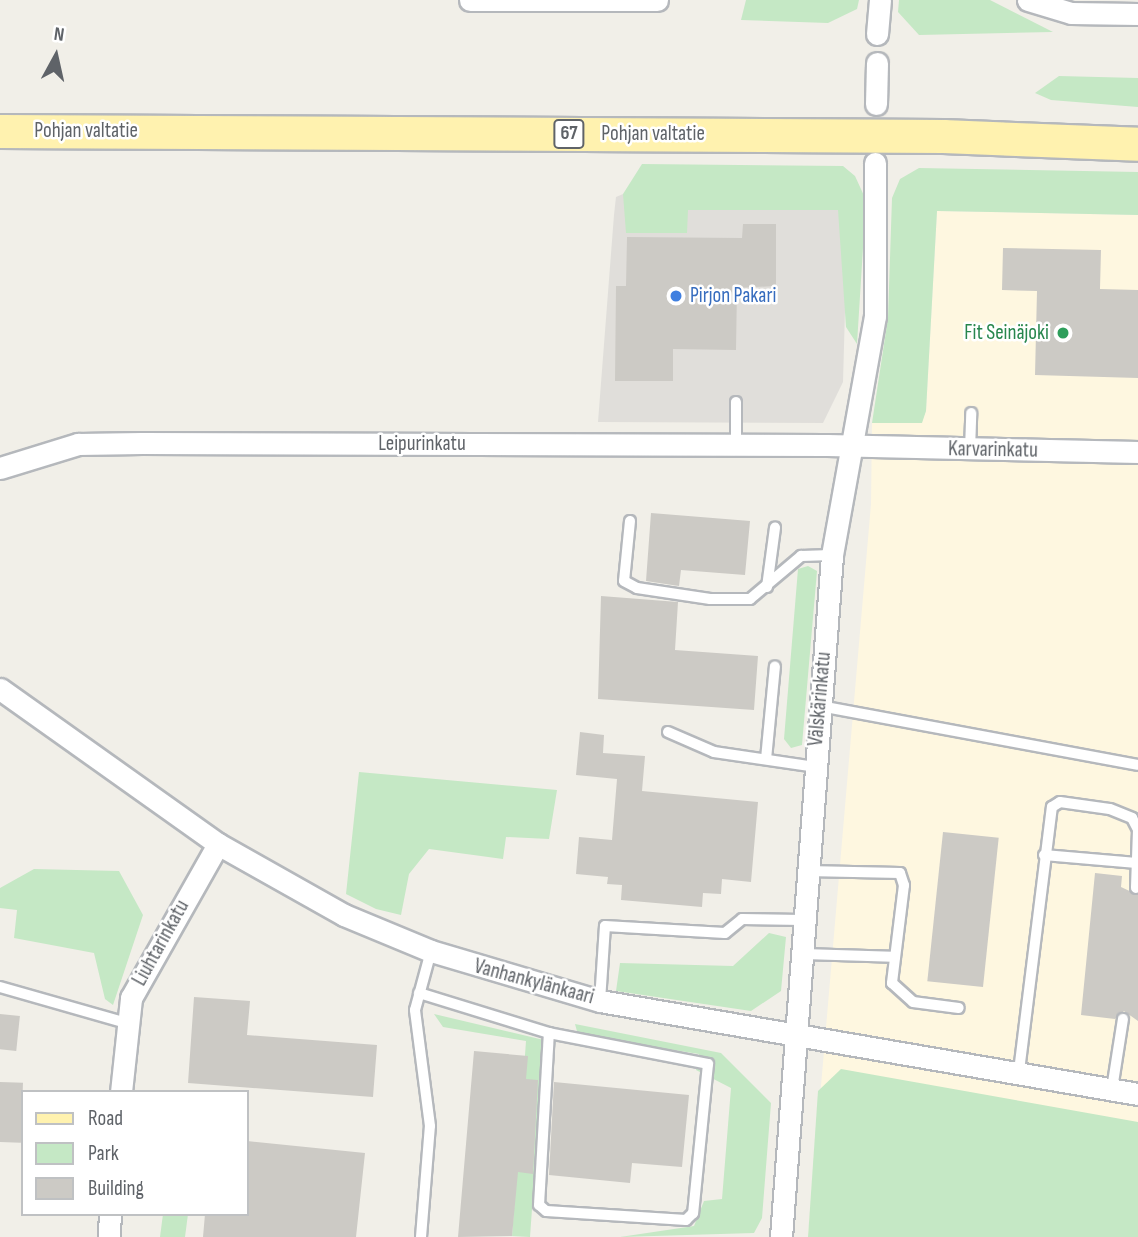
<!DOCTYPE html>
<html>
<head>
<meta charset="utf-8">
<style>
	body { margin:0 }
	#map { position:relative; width:1138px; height:1237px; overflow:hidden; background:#f1efe8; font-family:"Sofia Sans Condensed",sans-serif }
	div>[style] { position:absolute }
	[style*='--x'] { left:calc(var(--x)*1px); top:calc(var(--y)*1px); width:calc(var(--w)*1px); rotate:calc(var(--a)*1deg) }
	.commercial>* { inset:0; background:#fef7e0 }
	.industrial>* { inset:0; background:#e0deda }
	.green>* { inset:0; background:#c5e8c5 }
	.building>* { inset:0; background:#cccac5; transform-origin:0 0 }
	.roads { filter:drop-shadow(2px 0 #b5b8bc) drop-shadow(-2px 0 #b5b8bc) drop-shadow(0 2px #b5b8bc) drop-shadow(0 -2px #b5b8bc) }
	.service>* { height:10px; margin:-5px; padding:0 5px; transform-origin:5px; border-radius:5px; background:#fff }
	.minor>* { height:21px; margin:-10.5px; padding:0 10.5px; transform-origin:10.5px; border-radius:10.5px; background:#fff }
	.primary>* { height:33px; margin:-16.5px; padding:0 16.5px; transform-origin:16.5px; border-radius:16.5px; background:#fff2af }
	.dots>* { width:19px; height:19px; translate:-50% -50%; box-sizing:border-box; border:4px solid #fff; border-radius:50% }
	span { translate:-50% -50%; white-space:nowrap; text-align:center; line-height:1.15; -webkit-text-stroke:5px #fff; paint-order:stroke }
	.shield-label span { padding:2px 5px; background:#fff; border:2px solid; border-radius:5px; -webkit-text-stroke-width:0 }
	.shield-label { font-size:19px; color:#5f6368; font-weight:700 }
	.street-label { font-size:21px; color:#5f6368 }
	.shop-label { font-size:21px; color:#366cbe }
	.left { translate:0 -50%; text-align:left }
	.leisure-label { font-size:21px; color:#27864d }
	.right { translate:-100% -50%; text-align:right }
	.legend { position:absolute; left:21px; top:1090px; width:228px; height:126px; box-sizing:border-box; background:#fff; border:2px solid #bfc1c3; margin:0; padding:9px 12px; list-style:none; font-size:21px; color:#5f6368 }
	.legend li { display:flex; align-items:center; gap:14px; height:35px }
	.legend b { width:35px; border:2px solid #bfc1c3 }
	.north { position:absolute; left:21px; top:21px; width:70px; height:70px; -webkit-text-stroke:5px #fff; paint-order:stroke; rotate:8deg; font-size:19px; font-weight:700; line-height:28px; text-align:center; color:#5f6368 }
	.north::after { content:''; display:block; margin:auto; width:24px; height:32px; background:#5f6368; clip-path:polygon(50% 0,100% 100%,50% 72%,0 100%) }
</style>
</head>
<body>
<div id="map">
	<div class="commercial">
		<div style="clip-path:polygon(937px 211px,1138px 215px,1138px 1237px,808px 1237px,871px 504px,872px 423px,921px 423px,926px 411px)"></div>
	</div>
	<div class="industrial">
		<div style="clip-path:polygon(623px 194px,848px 202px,843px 382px,823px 423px,598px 422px,614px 215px,616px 197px)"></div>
	</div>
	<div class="green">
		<div style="clip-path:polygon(746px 0,859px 0,857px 9px,828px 23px,741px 20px)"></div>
		<div style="clip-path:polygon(899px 0,990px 0,1053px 32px,919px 35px,898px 12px)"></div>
		<div style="clip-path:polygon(1059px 76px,1138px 78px,1138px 107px,1051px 100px,1035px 93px)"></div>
		<div style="clip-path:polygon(642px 164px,843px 166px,855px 176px,866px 200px,857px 344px,846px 327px,838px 210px,688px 210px,687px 233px,626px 233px,623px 194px)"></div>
		<div style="clip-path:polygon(919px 168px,1138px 172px,1138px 215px,937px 211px,926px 411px,922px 423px,872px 423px,888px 318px,892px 198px,900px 179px)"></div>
		<div style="clip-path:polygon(808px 566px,817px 571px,802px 745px,791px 748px,784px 739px,798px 569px)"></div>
		<div style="clip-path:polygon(359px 772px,557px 790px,549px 839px,506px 837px,503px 859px,429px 849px,409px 874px,401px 915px,376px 909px,346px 894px)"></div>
		<div style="clip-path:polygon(34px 869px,119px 871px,143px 915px,113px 1005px,105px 999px,94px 953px,14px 938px,17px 910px,0 908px,0 888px)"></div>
		<div style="clip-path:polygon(769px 933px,786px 937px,781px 991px,751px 1011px,616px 991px,620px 963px,733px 966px)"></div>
		<div style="clip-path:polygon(434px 1014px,544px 1040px,530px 1237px,512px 1236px,526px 1041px,443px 1027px)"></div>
		<div style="clip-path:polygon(575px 1024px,721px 1053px,771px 1103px,762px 1218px,754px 1233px,620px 1237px,694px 1226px,704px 1201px,722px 1199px,731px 1088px,696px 1070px,699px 1054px,578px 1035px)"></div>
		<div style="clip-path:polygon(841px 1069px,1138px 1122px,1138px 1237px,808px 1237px,818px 1091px)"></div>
		<div style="clip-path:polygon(163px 1214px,188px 1214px,185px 1237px,160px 1237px)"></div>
	</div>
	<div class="building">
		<div style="clip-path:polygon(743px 224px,776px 224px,776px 286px,737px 288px,736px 350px,673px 349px,673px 381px,615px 381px,616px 286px,626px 286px,627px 237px,742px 238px)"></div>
		<div style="clip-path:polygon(1003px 248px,1101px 250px,1100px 289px,1138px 290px,1138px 378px,1035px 375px,1037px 291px,1002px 290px)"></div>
		<div style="clip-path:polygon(651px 513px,750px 521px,745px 575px,681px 570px,679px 586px,646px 581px)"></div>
		<div style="clip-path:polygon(601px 596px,678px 602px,675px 650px,758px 656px,754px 710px,598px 699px)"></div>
		<div style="clip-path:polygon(580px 732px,604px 735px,603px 753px,645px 756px,642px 791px,758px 802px,751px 882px,722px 879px,721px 894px,703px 893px,702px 907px,621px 900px,622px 885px,607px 884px,608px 877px,576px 874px,579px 837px,612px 840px,617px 779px,576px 775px)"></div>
		<div style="left:943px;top:832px;width:56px;height:150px;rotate:6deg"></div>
		<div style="clip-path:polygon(1095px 873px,1122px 876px,1121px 887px,1138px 895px,1138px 1021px,1124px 1011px,1115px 1019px,1081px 1015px)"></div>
		<div style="clip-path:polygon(194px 997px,250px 1001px,247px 1035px,377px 1045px,373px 1097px,188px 1083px)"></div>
		<div style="left:0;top:1014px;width:20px;height:35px;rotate:6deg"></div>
		<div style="clip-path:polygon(474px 1051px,528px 1056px,526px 1079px,538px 1080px,533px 1174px,518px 1172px,512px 1236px,458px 1237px)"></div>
		<div style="left:0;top:1082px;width:23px;height:60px;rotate:2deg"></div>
		<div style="clip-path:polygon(554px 1082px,689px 1095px,682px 1167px,632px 1163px,630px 1183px,549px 1175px)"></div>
		<div style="clip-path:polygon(247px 1141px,365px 1153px,356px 1237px,203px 1237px,205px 1214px,247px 1214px)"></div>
	</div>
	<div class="roads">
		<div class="service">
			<div style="--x:736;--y:444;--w:42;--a:-90"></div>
			<div style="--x:970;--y:450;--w:37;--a:-88"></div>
			<div style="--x:630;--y:521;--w:60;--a:95.7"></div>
			<div style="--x:624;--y:581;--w:15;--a:28"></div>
			<div style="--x:637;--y:588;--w:74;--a:8.6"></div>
			<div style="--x:710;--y:599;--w:40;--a:0"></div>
			<div style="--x:750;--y:599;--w:67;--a:-40.1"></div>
			<div style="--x:801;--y:556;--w:31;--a:-2"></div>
			<div style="--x:767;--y:587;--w:60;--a:-82.3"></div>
			<div style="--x:820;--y:706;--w:323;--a:10.5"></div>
			<div style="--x:668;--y:732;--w:50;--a:23.5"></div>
			<div style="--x:714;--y:752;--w:102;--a:8.4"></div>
			<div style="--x:766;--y:759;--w:93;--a:-84.5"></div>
			<div style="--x:1044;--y:855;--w:93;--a:4.9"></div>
			<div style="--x:807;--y:871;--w:93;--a:1.2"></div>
			<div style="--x:900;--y:873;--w:13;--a:72"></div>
			<div style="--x:904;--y:885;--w:99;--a:97"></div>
			<div style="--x:892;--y:983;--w:28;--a:42"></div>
			<div style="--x:913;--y:1002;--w:46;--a:7.4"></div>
			<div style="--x:801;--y:954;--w:94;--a:1.8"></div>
			<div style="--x:0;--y:987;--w:131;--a:15.9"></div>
			<div style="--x:419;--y:993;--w:136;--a:17.1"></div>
			<div style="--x:549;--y:1033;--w:162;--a:11"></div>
			<div style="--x:708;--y:1064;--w:150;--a:95.7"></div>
			<div style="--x:693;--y:1213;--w:10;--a:135"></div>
			<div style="--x:686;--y:1220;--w:140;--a:-176.3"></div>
			<div style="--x:546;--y:1211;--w:9;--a:-139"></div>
			<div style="--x:539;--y:1205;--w:172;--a:-86.7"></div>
			<div style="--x:600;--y:1001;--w:75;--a:-86.2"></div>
			<div style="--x:605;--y:926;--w:120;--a:3.3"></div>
			<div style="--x:725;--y:933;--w:22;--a:-39"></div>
			<div style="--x:742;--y:919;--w:60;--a:1"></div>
			<div style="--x:1019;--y:1071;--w:266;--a:-82.9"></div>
			<div style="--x:1052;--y:807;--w:9;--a:-32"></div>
			<div style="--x:1060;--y:802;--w:50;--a:8"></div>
			<div style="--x:1110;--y:809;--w:24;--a:22"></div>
			<div style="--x:1132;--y:818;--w:13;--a:63"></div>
			<div style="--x:1138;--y:830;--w:58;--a:92"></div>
			<div style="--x:1112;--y:1089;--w:71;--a:-81.1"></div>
			<div style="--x:421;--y:1237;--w:111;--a:-85.4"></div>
			<div style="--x:430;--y:1126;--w:117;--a:-97.4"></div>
			<div style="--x:415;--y:1010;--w:61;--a:-74.8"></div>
		</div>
		<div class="minor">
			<div style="--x:470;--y:0;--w:187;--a:0"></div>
			<div style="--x:1028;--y:0;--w:45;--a:16.8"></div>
			<div style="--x:1071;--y:13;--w:67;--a:0.9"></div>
			<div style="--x:877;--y:34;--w:34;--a:-85"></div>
			<div style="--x:876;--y:104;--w:41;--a:-88.6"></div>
			<div style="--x:0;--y:468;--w:82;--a:-17.1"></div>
			<div style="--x:78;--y:444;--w:64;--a:-0.9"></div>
			<div style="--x:142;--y:443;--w:685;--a:0.17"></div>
			<div style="--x:827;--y:445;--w:311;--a:1.3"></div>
			<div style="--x:0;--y:689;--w:267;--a:35.4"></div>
			<div style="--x:218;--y:844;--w:145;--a:29.4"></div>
			<div style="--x:344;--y:915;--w:94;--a:22.5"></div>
			<div style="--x:431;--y:951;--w:176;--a:16.5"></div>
			<div style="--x:600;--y:1001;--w:546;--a:9.81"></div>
			<div style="--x:121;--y:1092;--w:95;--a:-83.9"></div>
			<div style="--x:131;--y:998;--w:177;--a:-60.5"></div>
			<div style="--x:109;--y:1237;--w:23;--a:-88"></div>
			<div style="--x:781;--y:1237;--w:684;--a:-85.72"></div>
			<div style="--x:832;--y:555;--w:243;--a:-79.8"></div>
			<div style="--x:875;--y:316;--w:153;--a:-90"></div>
		</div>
		<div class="primary">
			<div style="--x:0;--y:131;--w:943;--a:0.3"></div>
			<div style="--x:943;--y:136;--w:195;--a:2.3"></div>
		</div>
	</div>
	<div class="dots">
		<div style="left:676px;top:296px;background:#3f7fe0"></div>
		<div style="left:1063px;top:333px;background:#2e9e5b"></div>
	</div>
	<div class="shield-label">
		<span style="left:569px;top:134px">67</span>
	</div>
	<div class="street-label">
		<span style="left:86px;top:131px">Pohjan valtatie</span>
		<span style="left:653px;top:134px">Pohjan valtatie</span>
		<span style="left:422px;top:444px">Leipurinkatu</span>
		<span style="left:993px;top:450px;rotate:1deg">Karvarinkatu</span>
		<span style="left:820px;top:699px;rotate:-85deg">Välskärinkatu</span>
		<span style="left:161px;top:943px;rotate:-61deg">Liuhtarinkatu</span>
		<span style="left:534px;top:982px;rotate:15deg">Vanhankylänkaari</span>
	</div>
	<div class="shop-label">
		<span class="left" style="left:690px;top:296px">Pirjon Pakari</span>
	</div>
	<div class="leisure-label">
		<span class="right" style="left:1049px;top:333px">Fit Seinäjoki</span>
	</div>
	<ul class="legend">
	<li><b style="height:9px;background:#fff2af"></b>Road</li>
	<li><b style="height:19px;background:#c5e8c5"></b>Park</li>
	<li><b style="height:19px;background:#cccac5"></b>Building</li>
	</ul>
	<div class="north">N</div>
</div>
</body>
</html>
